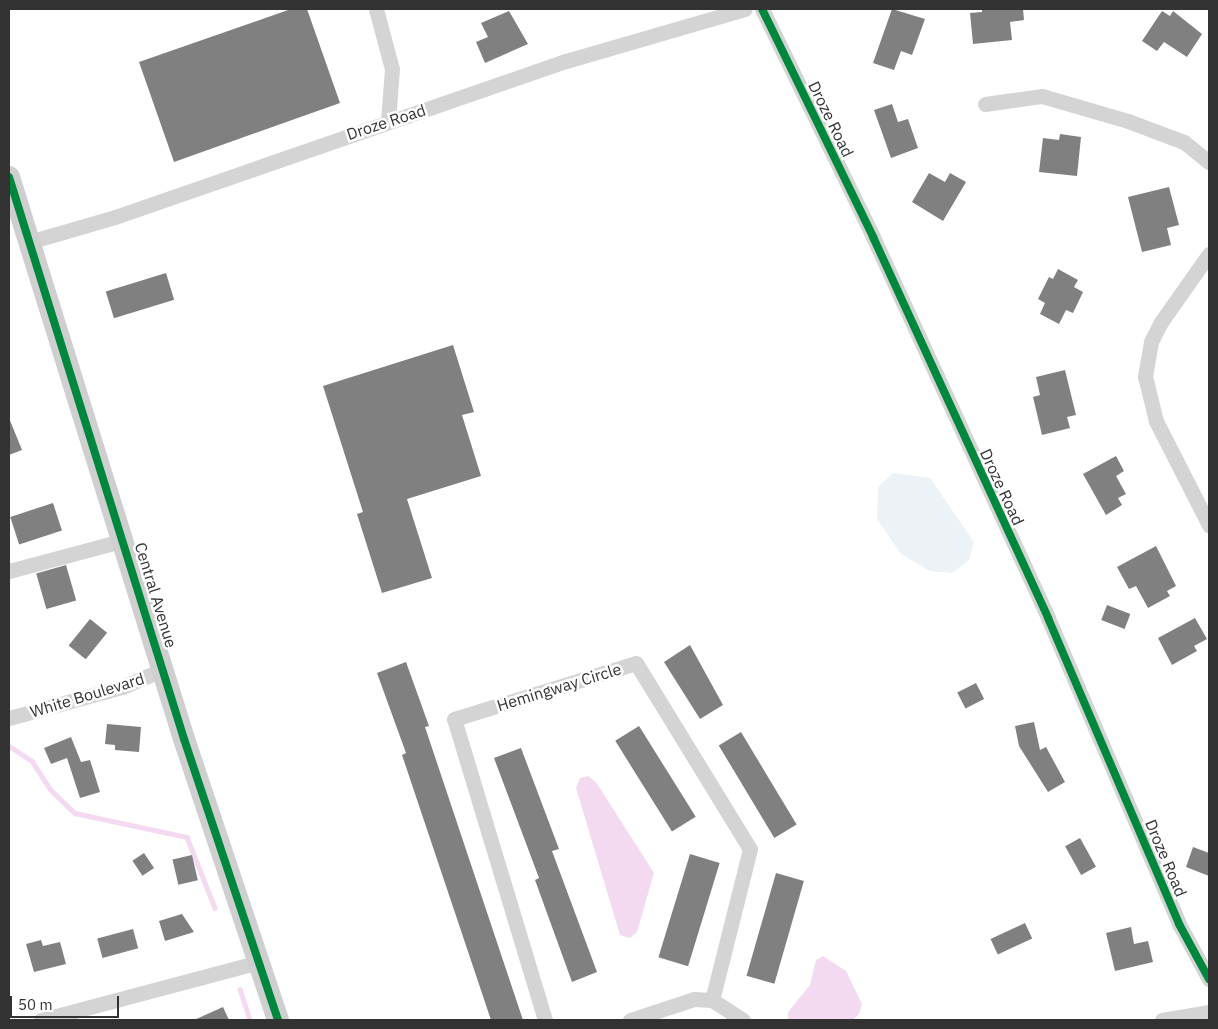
<!DOCTYPE html>
<html>
<head>
<meta charset="utf-8">
<style>
	body { margin:0 }
	#map { position:relative; width:1218px; height:1029px; overflow:hidden; background:#fff; font-family:"IBM Plex Sans",sans-serif }
	div>[style] { position:absolute }
	[style*='--x'] { left:calc(var(--x)*1px); top:calc(var(--y)*1px); width:calc(var(--w)*1px); rotate:calc(var(--a)*1deg) }
	.green>* { inset:0; background:#ecf2f5 }
	.water>* { inset:0; background:#f4daf0 }
	.stream>* { height:4.5px; margin:-2.25px; padding:0 2.25px; transform-origin:2.25px; border-radius:2.25px; background:#f4daf0 }
	.building>* { inset:0; background:#808080; transform-origin:0 0 }
	.street>* { height:15px; margin:-7.5px; padding:0 7.5px; transform-origin:7.5px; border-radius:7.5px; background:#d4d4d4 }
	.secondary>* { height:22px; margin:-11px; padding:0 11px; transform-origin:11px; border-radius:11px; background:#cfcfcf }
	.cycleway>* { height:8px; margin:-4px; padding:0 4px; transform-origin:4px; border-radius:4px; background:#00873e }
	span { translate:-50% -50%; white-space:nowrap; text-align:center; line-height:1.15; -webkit-text-stroke:5px #fff; paint-order:stroke }
	.street-label { font-size:16px; color:#323232 }
	.frame { position:absolute; inset:0; border:10px solid #323232; pointer-events:none }
	.scale { position:absolute; left:10px; top:996px; width:109px; height:22px; box-sizing:border-box; border:2px solid #323232; border-top:0; padding-left:6px; font-size:15px; line-height:18px; white-space:nowrap; color:#323232; -webkit-text-stroke:4px #fff; paint-order:stroke }
</style>
</head>
<body>
<div id="map">
	<div class="green">
		<div style="clip-path:polygon(893px 473px,930px 478px,974px 542px,969px 560px,952px 573px,930px 571px,901px 554px,877px 519px,878px 487px)"></div>
	</div>
	<div class="water">
		<div style="clip-path:polygon(588px 776px,596px 782px,654px 873px,637px 932px,630px 938px,620px 935px,576px 788px,580px 778px)"></div>
		<div style="clip-path:polygon(823px 956px,846px 971px,862px 1004px,859px 1014px,853px 1020px,788px 1020px,788px 1012px,810px 985px,816px 960px)"></div>
	</div>
	<div class="stream">
		<div style="--x:9;--y:746;--w:27;--a:33"></div>
		<div style="--x:32;--y:761;--w:33;--a:57"></div>
		<div style="--x:50;--y:789;--w:35;--a:44"></div>
		<div style="--x:75;--y:813;--w:115;--a:12.1"></div>
		<div style="--x:187;--y:837;--w:76;--a:68.5"></div>
		<div style="--x:240;--y:989;--w:33;--a:72"></div>
	</div>
	<div class="building">
		<div style="clip-path:polygon(291px 9px,307px 9px,340px 103px,174px 162px,139px 62px)"></div>
		<div style="clip-path:polygon(892px 9px,925px 19px,912px 55px,901px 51px,894px 70px,873px 63px)"></div>
		<div style="clip-path:polygon(982px 9px,1023px 9px,1024px 20px,1010px 22px,1012px 40px,973px 44px,970px 13px,982px 12px)"></div>
		<div style="clip-path:polygon(509px 11px,528px 44px,485px 63px,476px 42px,488px 37px,481px 23px)"></div>
		<div style="clip-path:polygon(1162px 11px,1170px 16px,1173px 11px,1202px 34px,1187px 57px,1164px 42px,1157px 51px,1142px 41px)"></div>
		<div style="clip-path:polygon(892px 104px,898px 122px,908px 119px,918px 148px,891px 158px,874px 110px)"></div>
		<div style="clip-path:polygon(1060px 134px,1081px 137px,1077px 176px,1039px 172px,1043px 138px,1059px 140px)"></div>
		<div style="clip-path:polygon(929px 173px,945px 182px,950px 173px,966px 182px,943px 221px,912px 202px)"></div>
		<div style="clip-path:polygon(1169px 187px,1179px 225px,1167px 228px,1171px 245px,1142px 252px,1128px 197px)"></div>
		<div style="clip-path:polygon(1058px 269px,1078px 280px,1074px 287px,1083px 292px,1073px 313px,1066px 310px,1059px 324px,1040px 314px,1045px 303px,1038px 299px,1049px 277px,1053px 279px)"></div>
		<div style="left:166px;top:273px;width:28px;height:63px;rotate:73deg"></div>
		<div style="clip-path:polygon(453px 345px,474px 412px,462px 415px,481px 476px,407px 499px,432px 578px,382px 593px,357px 514px,363px 512px,323px 386px)"></div>
		<div style="clip-path:polygon(1065px 370px,1076px 415px,1067px 417px,1070px 428px,1042px 435px,1033px 397px,1040px 395px,1036px 377px)"></div>
		<div style="clip-path:polygon(9px 418px,22px 450px,9px 455px)"></div>
		<div style="clip-path:polygon(1116px 456px,1124px 471px,1116px 476px,1126px 494px,1118px 498px,1122px 505px,1106px 515px,1083px 474px)"></div>
		<div style="left:53px;top:503px;width:29px;height:45px;rotate:72deg"></div>
		<div style="clip-path:polygon(1156px 546px,1176px 586px,1167px 591px,1170px 596px,1148px 608px,1136px 586px,1129px 589px,1117px 567px)"></div>
		<div style="left:66px;top:565px;width:37px;height:31px;rotate:74deg"></div>
		<div style="left:1107px;top:605px;width:25px;height:16px;rotate:21deg"></div>
		<div style="clip-path:polygon(1195px 618px,1207px 639px,1194px 646px,1197px 651px,1172px 665px,1158px 638px)"></div>
		<div style="left:90px;top:619px;width:22px;height:34px;rotate:39deg"></div>
		<div style="clip-path:polygon(690px 645px,723px 705px,700px 719px,664px 662px)"></div>
		<div style="clip-path:polygon(406px 662px,429px 726px,425px 727px,523px 1020px,491px 1020px,402px 755px,406px 753px,377px 673px)"></div>
		<div style="left:976px;top:683px;width:18px;height:21px;rotate:63deg"></div>
		<div style="clip-path:polygon(1034px 722px,1040px 750px,1046px 747px,1065px 782px,1048px 792px,1019px 746px,1015px 726px)"></div>
		<div style="clip-path:polygon(107px 724px,141px 727px,139px 752px,115px 750px,115px 745px,105px 744px)"></div>
		<div style="left:639px;top:726px;width:107px;height:28px;rotate:58deg"></div>
		<div style="left:741px;top:732px;width:108px;height:26px;rotate:59deg"></div>
		<div style="clip-path:polygon(71px 737px,81px 762px,90px 760px,100px 792px,80px 798px,67px 758px,51px 764px,44px 748px)"></div>
		<div style="clip-path:polygon(521px 748px,559px 849px,552px 851px,597px 972px,572px 982px,535px 880px,539px 878px,494px 758px)"></div>
		<div style="left:1080px;top:838px;width:33px;height:17px;rotate:61deg"></div>
		<div style="clip-path:polygon(1193px 847px,1209px 853px,1209px 876px,1186px 867px)"></div>
		<div style="left:144px;top:853px;width:18px;height:14px;rotate:56deg"></div>
		<div style="left:690px;top:854px;width:31px;height:108px;rotate:17deg"></div>
		<div style="left:192px;top:855px;width:26px;height:20px;rotate:77deg"></div>
		<div style="left:776px;top:873px;width:29px;height:107px;rotate:16deg"></div>
		<div style="clip-path:polygon(182px 914px,194px 932px,165px 941px,159px 921px)"></div>
		<div style="left:1025px;top:923px;width:17px;height:38px;rotate:65deg"></div>
		<div style="clip-path:polygon(1131px 927px,1134px 944px,1148px 941px,1153px 962px,1115px 971px,1106px 933px)"></div>
		<div style="left:133px;top:929px;width:20px;height:37px;rotate:75deg"></div>
		<div style="clip-path:polygon(41px 940px,43px 946px,60px 942px,66px 964px,34px 972px,26px 944px)"></div>
		<div style="clip-path:polygon(223px 1007px,229px 1020px,194px 1020px)"></div>
	</div>
	<div class="street">
		<div style="--x:376;--y:9;--w:62;--a:75.1"></div>
		<div style="--x:392;--y:69;--w:52;--a:94.4"></div>
		<div style="--x:762;--y:9;--w:254;--a:64"></div>
		<div style="--x:873;--y:237;--w:419;--a:65.3"></div>
		<div style="--x:1048;--y:618;--w:333;--a:66.8"></div>
		<div style="--x:1179;--y:924;--w:63;--a:61.4"></div>
		<div style="--x:985;--y:104;--w:58;--a:-8"></div>
		<div style="--x:1042;--y:96;--w:90;--a:16.2"></div>
		<div style="--x:1128;--y:121;--w:60;--a:20.6"></div>
		<div style="--x:1184;--y:142;--w:32;--a:39"></div>
		<div style="--x:29;--y:242;--w:90;--a:-16.2"></div>
		<div style="--x:115;--y:217;--w:477;--a:-19.1"></div>
		<div style="--x:566;--y:61;--w:186;--a:-16.2"></div>
		<div style="--x:1209;--y:254;--w:83;--a:125.2"></div>
		<div style="--x:1161;--y:322;--w:22;--a:117"></div>
		<div style="--x:1151;--y:342;--w:35;--a:100"></div>
		<div style="--x:1145;--y:376;--w:46;--a:76.3"></div>
		<div style="--x:1156;--y:421;--w:117;--a:63"></div>
		<div style="--x:9;--y:571;--w:120;--a:-15"></div>
		<div style="--x:9;--y:718;--w:117;--a:-15.3"></div>
		<div style="--x:122;--y:687;--w:46;--a:-23.2"></div>
		<div style="--x:41;--y:1020;--w:226;--a:-14.9"></div>
		<div style="--x:545;--y:1020;--w:314;--a:-106.8"></div>
		<div style="--x:454;--y:719;--w:190;--a:-17.1"></div>
		<div style="--x:636;--y:663;--w:218;--a:58.5"></div>
		<div style="--x:750;--y:849;--w:156;--a:104.1"></div>
		<div style="--x:630;--y:1020;--w:67;--a:-18.2"></div>
		<div style="--x:694;--y:999;--w:18;--a:3"></div>
		<div style="--x:712;--y:1000;--w:37;--a:33"></div>
		<div style="--x:1162;--y:1020;--w:48;--a:-9.7"></div>
	</div>
	<div class="secondary">
		<div style="--x:9;--y:177;--w:589;--a:72.7"></div>
		<div style="--x:184;--y:739;--w:296;--a:71.5"></div>
	</div>
	<div class="cycleway">
		<div style="--x:762;--y:9;--w:254;--a:64"></div>
		<div style="--x:873;--y:237;--w:419;--a:65.3"></div>
		<div style="--x:1048;--y:618;--w:333;--a:66.8"></div>
		<div style="--x:1179;--y:924;--w:63;--a:61.4"></div>
		<div style="--x:9;--y:177;--w:589;--a:72.7"></div>
		<div style="--x:184;--y:739;--w:296;--a:71.5"></div>
	</div>
	<div class="street-label">
		<span style="left:831px;top:119px;rotate:64deg">Droze Road</span>
		<span style="left:386px;top:122px;rotate:-18deg">Droze Road</span>
		<span style="left:1002px;top:487px;rotate:65deg">Droze Road</span>
		<span style="left:156px;top:595px;rotate:73deg">Central Avenue</span>
		<span style="left:559px;top:687px;rotate:-17deg">Hemingway Circle</span>
		<span style="left:87px;top:695px;rotate:-17deg">White Boulevard</span>
		<span style="left:1166px;top:858px;rotate:67deg">Droze Road</span>
	</div>
	<div class="frame"></div>
	<div class="scale">50 m</div>
</div>
</body>
</html>
